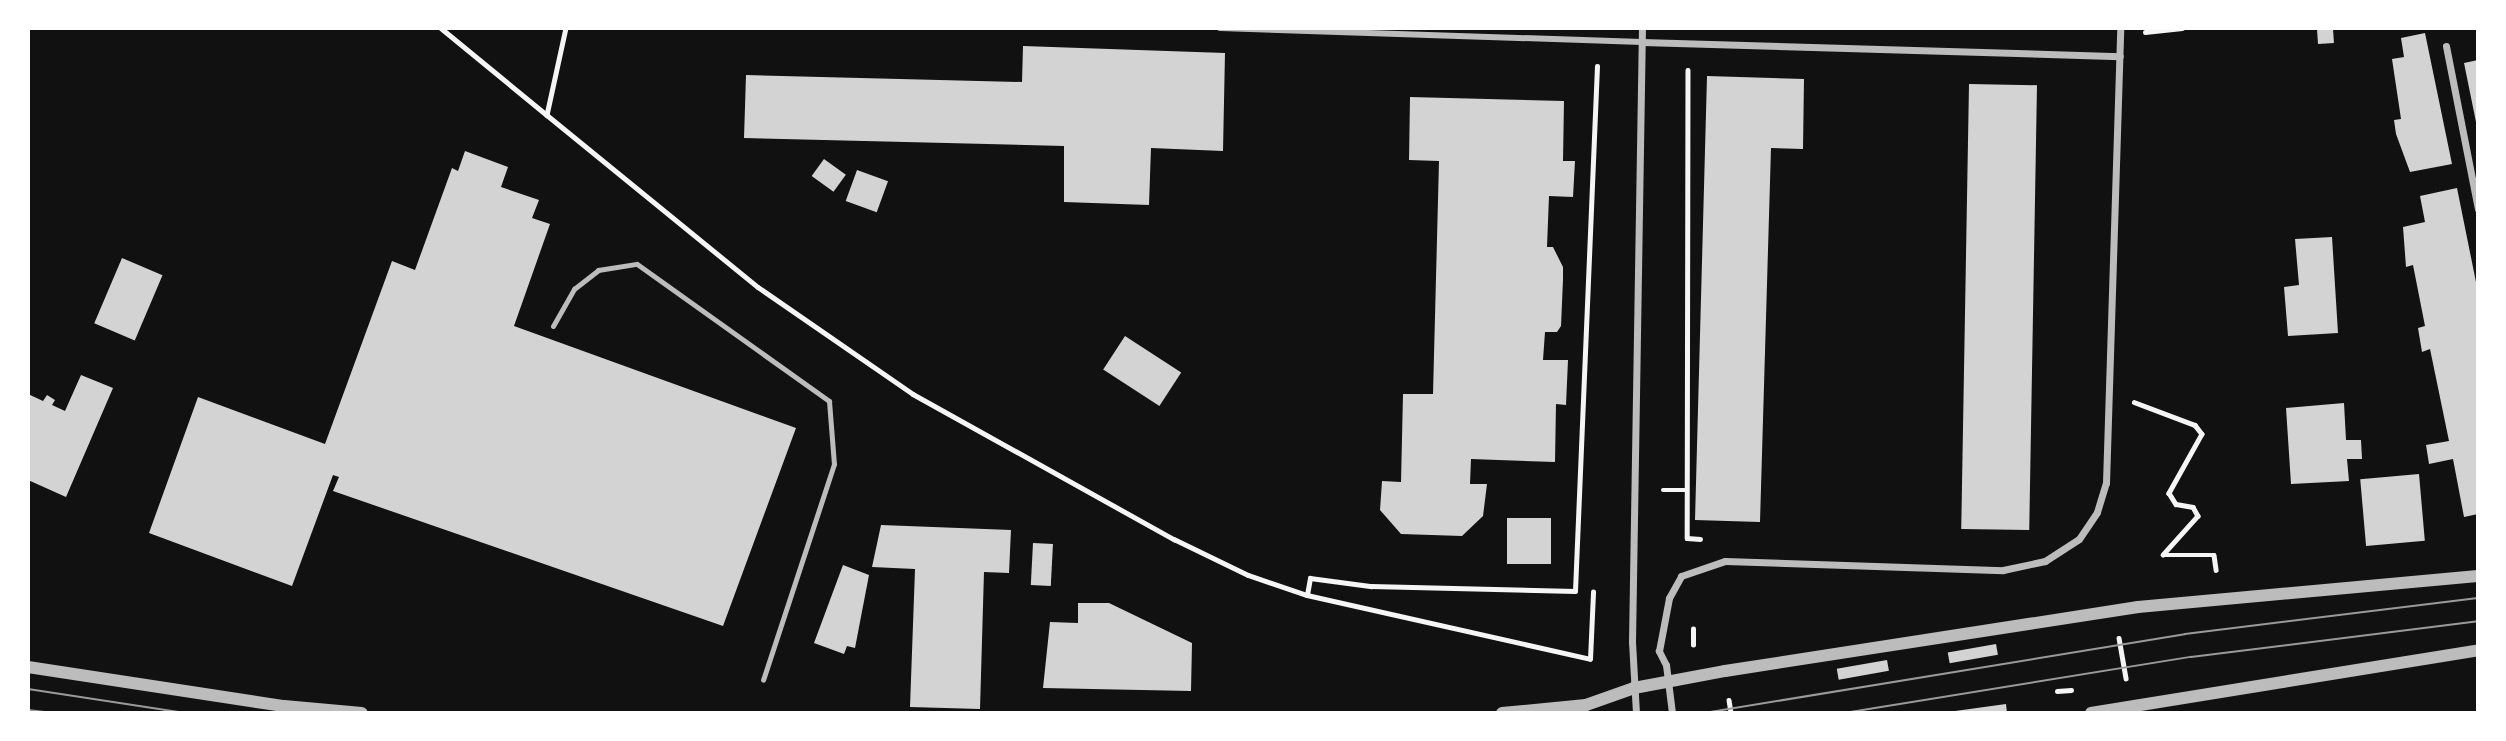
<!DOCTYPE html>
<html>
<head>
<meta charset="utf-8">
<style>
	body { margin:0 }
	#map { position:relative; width:2506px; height:741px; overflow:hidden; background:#111; font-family:"Golos Text",sans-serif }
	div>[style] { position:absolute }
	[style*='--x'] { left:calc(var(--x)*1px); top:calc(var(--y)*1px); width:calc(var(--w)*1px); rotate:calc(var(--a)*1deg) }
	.building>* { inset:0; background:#d3d3d3; transform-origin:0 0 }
	.path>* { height:4.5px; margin:-2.25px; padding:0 2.25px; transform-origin:2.25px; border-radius:2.25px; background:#f5f5f5 }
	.service>* { height:5px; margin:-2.5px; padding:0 2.5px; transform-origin:2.5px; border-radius:2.5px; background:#bcbcbc }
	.pedestrian>* { height:6px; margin:-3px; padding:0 3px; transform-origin:3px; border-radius:3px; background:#bcbcbc }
	.minor>* { height:7px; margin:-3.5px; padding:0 3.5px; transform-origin:3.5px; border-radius:3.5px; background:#bcbcbc }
	.tertiary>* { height:12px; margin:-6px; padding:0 6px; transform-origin:6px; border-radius:6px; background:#bcbcbc }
	.tram>* { height:2px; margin:-1px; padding:0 1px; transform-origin:1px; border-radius:1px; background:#9a9a9a }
	span { translate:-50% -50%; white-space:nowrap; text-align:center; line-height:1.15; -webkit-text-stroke:5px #fff; paint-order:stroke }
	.frame { position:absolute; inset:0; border:30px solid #fff; pointer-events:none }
</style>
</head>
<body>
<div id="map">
	<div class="building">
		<div style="left:2333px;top:29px;width:14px;height:16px;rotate:86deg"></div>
		<div style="clip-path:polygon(2425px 33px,2452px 164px,2410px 172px,2396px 134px,2394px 120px,2401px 119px,2392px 59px,2404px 57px,2401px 38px)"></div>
		<div style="clip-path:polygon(1023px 46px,1225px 53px,1223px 151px,1151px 148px,1149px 205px,1064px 202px,1064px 146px,744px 138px,746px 75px,1022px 82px)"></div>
		<div style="clip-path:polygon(2478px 60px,2478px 127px,2477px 127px,2464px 63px)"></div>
		<div style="clip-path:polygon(1707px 76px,1804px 79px,1803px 149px,1771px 148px,1760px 522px,1695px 520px)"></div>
		<div style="left:1969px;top:84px;width:68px;height:445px;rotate:1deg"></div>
		<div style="clip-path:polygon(1410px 97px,1564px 101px,1563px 161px,1575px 161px,1573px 197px,1549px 196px,1547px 247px,1553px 247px,1563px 267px,1563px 280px,1561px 326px,1557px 332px,1545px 332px,1543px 360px,1568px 360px,1566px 405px,1556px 404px,1555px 462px,1471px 459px,1470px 484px,1487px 484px,1483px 516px,1462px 536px,1401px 534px,1380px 510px,1382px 481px,1401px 482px,1403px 394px,1433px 394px,1439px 161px,1409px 160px)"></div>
		<div style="clip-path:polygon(465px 151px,508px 167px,501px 187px,539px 200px,532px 218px,550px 224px,514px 326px,796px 428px,723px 626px,333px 491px,339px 477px,333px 475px,292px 586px,149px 533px,198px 397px,325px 444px,392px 261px,415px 270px,452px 168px,458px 171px)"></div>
		<div style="left:824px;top:159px;width:27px;height:21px;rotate:36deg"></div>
		<div style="left:857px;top:170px;width:33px;height:33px;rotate:20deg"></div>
		<div style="clip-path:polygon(2457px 188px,2478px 292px,2478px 514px,2464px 517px,2453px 459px,2429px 464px,2426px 445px,2449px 441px,2430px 349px,2422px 352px,2418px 328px,2425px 326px,2413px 265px,2406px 267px,2403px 227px,2425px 222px,2420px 196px)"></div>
		<div style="clip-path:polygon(2332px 237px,2338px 333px,2288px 336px,2284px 287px,2299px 285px,2295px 239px)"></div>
		<div style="left:122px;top:258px;width:44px;height:71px;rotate:23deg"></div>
		<div style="left:1125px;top:336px;width:67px;height:40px;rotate:33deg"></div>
		<div style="clip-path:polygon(81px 375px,113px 388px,66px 497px,28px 480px,28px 394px,43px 401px,47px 395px,55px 400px,52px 405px,65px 411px)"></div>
		<div style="clip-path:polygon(2344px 403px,2346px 440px,2361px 440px,2362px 459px,2347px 459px,2349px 481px,2291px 484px,2286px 408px)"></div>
		<div style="left:2419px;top:474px;width:67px;height:59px;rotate:85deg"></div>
		<div style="left:1507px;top:518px;width:44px;height:46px"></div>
		<div style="clip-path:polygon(881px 525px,1011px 530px,1009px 573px,984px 572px,980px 709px,910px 707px,915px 569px,872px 567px)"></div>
		<div style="left:1033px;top:543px;width:20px;height:42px;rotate:3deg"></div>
		<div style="clip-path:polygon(843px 565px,869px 575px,855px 648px,847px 646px,844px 654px,814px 643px)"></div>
		<div style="clip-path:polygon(1078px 603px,1109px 603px,1192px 643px,1191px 691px,1043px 688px,1050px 622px,1078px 623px)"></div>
		<div style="left:1996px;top:644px;width:11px;height:49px;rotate:80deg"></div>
		<div style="left:1887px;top:660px;width:11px;height:51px;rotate:80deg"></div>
		<div style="clip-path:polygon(2006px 704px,2007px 713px,1955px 713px,1955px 711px)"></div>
	</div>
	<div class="path">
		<div style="--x:441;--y:28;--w:137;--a:39.4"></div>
		<div style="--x:566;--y:28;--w:89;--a:102.3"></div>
		<div style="--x:547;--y:115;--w:272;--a:39.2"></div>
		<div style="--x:758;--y:287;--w:188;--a:34.6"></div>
		<div style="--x:913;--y:394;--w:299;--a:29.1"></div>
		<div style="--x:1174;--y:539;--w:82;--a:25.9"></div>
		<div style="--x:1248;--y:575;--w:62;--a:18.7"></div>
		<div style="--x:1307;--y:595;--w:290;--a:12.7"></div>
		<div style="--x:1590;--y:659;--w:67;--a:-87.4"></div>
		<div style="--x:2145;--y:32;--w:37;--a:-6"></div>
		<div style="--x:1688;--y:70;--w:468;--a:90.1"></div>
		<div style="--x:1687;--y:538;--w:13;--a:4"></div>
		<div style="--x:2134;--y:402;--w:65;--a:20.7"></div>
		<div style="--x:2195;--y:425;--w:11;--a:52"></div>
		<div style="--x:2202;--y:434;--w:68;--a:119.2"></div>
		<div style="--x:2169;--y:493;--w:13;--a:58"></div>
		<div style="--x:2176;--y:504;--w:17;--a:10"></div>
		<div style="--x:2193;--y:507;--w:10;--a:61"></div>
		<div style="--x:2198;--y:516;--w:52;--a:131.9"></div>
		<div style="--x:1663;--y:490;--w:24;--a:0"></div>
		<div style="--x:2164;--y:555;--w:50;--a:0"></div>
		<div style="--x:2214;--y:555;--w:15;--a:82"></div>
		<div style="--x:1307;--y:595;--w:17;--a:-80"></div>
		<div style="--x:1310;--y:578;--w:62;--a:7.5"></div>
		<div style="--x:1371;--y:586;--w:204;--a:1.4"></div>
		<div style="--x:1575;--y:591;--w:525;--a:-87.6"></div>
		<div style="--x:2119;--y:638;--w:41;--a:80.1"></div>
		<div style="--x:1693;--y:645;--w:16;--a:-90"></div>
		<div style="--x:2057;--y:691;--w:14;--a:-4"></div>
		<div style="--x:1729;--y:700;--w:13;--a:81"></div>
	</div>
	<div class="service">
		<div style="--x:553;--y:326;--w:43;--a:-60.4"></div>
		<div style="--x:574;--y:289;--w:31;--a:-38"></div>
		<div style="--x:598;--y:270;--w:39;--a:-9"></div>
		<div style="--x:637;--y:264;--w:236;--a:35.5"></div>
		<div style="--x:829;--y:401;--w:63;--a:85.5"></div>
		<div style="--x:834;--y:464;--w:227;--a:108.2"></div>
	</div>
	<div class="pedestrian">
		<div style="--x:1220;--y:28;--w:422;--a:1.9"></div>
	</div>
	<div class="minor">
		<div style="--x:1642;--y:42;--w:478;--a:1.7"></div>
		<div style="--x:2446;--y:46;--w:166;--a:78.9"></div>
		<div style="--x:1636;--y:713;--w:71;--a:-93.2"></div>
		<div style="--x:1632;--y:642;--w:614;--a:-89.07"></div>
		<div style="--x:1672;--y:713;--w:48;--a:-97.1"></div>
		<div style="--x:1666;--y:665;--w:16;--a:-117"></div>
		<div style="--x:1659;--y:651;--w:54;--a:-79.3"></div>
		<div style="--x:1669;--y:598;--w:25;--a:-61"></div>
		<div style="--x:1681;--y:576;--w:46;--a:-18.8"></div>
		<div style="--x:1725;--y:561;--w:278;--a:1.9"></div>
		<div style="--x:2003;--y:570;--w:43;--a:-12.1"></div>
		<div style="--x:2045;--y:561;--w:40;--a:-32.9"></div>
		<div style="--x:2079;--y:539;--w:32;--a:-56"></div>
		<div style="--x:2097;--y:512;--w:30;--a:-73"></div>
		<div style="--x:2106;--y:483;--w:455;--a:-88.2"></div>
	</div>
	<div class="tertiary">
		<div style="--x:28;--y:667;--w:259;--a:8.7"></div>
		<div style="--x:284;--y:706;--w:78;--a:5.1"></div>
		<div style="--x:1502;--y:713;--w:84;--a:-5.4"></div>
		<div style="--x:1586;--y:705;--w:51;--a:-19.5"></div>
		<div style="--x:1634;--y:688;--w:93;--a:-10.6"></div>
		<div style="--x:1725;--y:671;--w:418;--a:-8.8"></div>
		<div style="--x:2138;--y:607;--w:341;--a:-5.2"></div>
		<div style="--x:2091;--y:713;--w:392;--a:-9.2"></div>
	</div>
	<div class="tram">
		<div style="--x:28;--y:689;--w:159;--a:8.7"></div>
		<div style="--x:28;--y:710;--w:23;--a:7"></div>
		<div style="--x:1704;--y:713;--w:487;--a:-9.3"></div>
		<div style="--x:2185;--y:634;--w:295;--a:-7"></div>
		<div style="--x:1844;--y:713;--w:351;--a:-9.2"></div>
		<div style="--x:2191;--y:657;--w:289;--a:-7.1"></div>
	</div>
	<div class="frame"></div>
</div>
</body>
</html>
